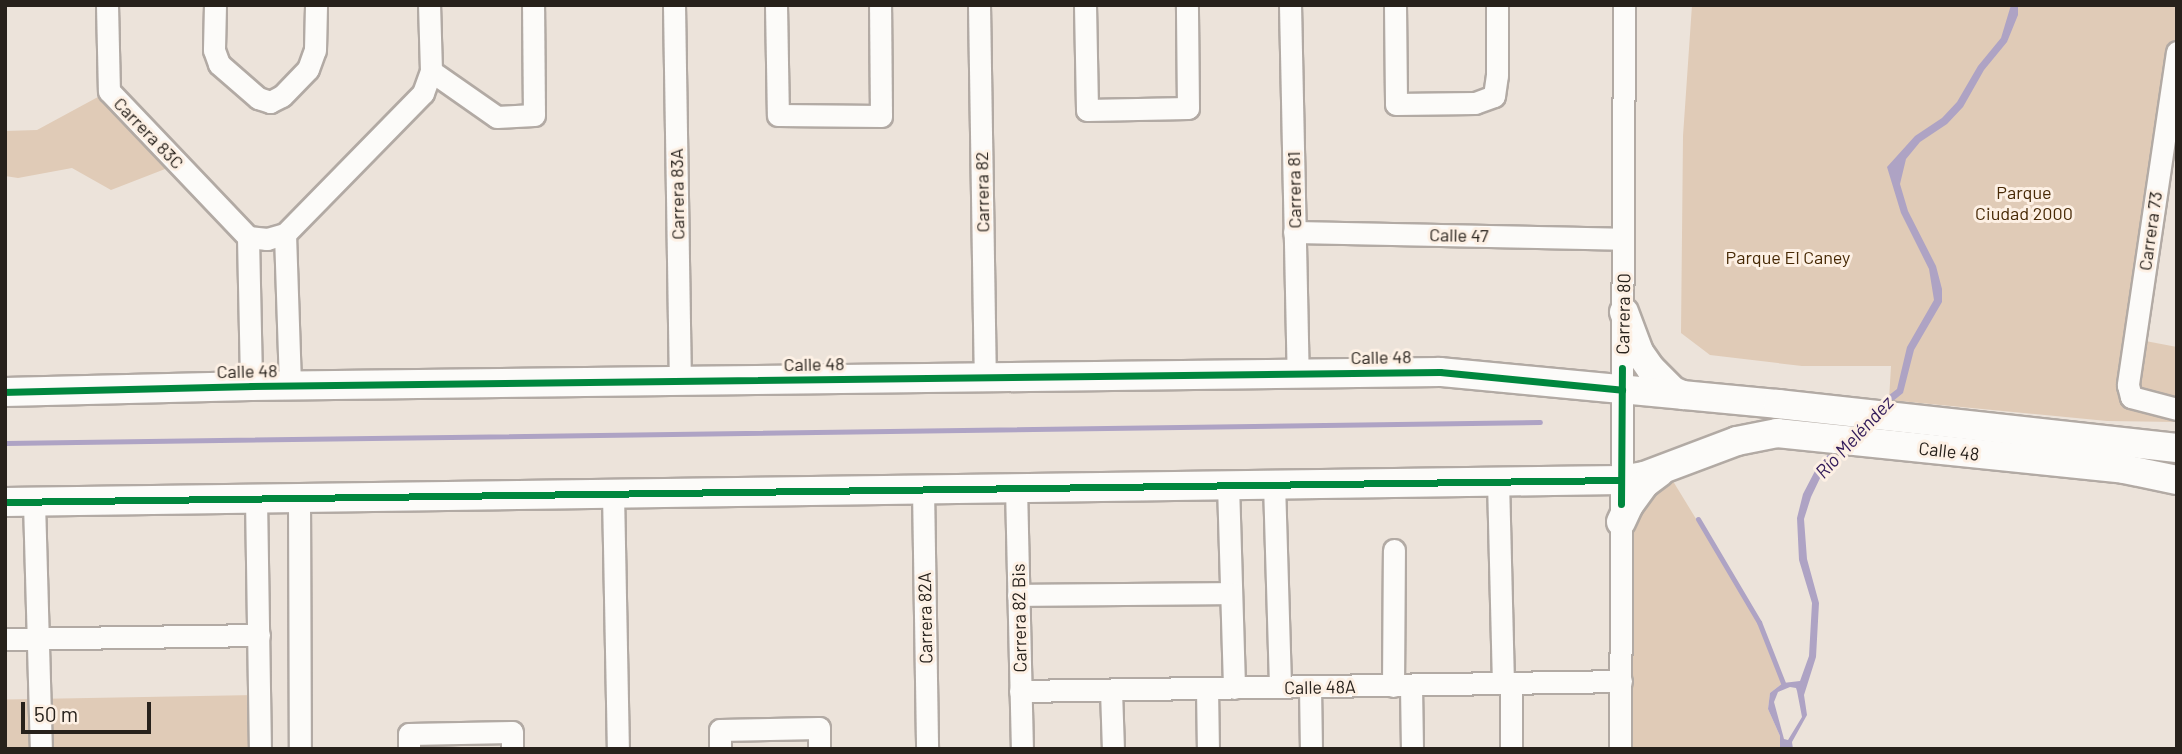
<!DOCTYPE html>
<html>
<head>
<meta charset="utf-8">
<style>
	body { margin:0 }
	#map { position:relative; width:2182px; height:754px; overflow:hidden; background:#ece3da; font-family:Barlow,sans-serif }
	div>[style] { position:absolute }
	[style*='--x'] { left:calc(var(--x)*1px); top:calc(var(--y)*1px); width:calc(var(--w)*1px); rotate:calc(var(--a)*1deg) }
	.green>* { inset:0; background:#e0cbb7; transform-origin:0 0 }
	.water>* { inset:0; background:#aea3c4 }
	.stream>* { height:5px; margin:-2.5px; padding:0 2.5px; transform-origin:2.5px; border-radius:2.5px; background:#aea3c4 }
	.roads { filter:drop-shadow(2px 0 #b2aaa4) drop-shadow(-2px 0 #b2aaa4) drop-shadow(0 2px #b2aaa4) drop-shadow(0 -2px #b2aaa4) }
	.minor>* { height:21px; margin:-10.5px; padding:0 10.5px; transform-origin:10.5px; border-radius:10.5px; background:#fcfbf9 }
	.major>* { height:28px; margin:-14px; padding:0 14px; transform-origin:14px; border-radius:14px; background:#fcfbf9 }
	.cycleway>* { height:7px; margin:-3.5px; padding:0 3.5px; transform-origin:3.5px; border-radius:3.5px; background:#00873e }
	span { translate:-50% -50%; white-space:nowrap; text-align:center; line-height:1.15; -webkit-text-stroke:6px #fdf0e4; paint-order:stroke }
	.street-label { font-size:18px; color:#27211b }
	.park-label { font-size:18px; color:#472905 }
	.water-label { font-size:19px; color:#301958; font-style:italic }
	.frame { position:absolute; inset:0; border:7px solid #27211b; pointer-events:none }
	.scale { position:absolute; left:21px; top:702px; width:130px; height:32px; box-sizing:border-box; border:4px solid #27211b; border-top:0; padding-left:9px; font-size:21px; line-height:24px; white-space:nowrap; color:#27211b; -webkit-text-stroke:5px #fdf0e4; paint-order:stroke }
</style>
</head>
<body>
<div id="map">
	<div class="green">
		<div style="clip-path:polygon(1692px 5px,2177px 5px,2177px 53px,2135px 339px,2177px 347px,2177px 422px,2107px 421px,1889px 400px,1891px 366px,1802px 366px,1710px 355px,1681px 333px,1683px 136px)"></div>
		<div style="clip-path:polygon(109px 91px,178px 164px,111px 190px,72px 168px,18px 178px,5px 176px,5px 131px,37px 130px)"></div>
		<div style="clip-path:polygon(1665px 468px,1759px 622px,1783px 683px,1770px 693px,1768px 709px,1780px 736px,1780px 749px,1620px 749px,1621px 522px)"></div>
		<div style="left:259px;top:695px;width:52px;height:254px;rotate:89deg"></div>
	</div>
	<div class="water">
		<div style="clip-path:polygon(evenodd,2011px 5px,2018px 5px,2018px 15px,2007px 42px,1984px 70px,1963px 107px,1947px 124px,1920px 142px,1906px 159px,1900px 184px,1908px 211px,1936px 266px,1942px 289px,1942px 302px,1914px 350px,1903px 393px,1862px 426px,1822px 474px,1811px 497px,1804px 519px,1807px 559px,1819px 603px,1816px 657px,1804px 695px,1807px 715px,1792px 742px,1793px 749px,1780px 749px,1780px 736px,1768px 709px,1770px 693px,1783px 683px,1800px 681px,1809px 656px,1812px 603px,1799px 560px,1797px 518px,1803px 494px,1816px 469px,1857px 420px,1897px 389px,1907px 347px,1934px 300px,1929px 269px,1901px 213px,1887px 167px,1915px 136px,1942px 118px,1957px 102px,1978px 66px,2001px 38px,2011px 5px,1790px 687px,1796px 688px,1797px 691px,1802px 717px,1788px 740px,1784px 739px,1774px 702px,1778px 692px,1790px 687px)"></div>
	</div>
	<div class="stream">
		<div style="--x:5;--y:443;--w:1535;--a:-0.78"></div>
		<div style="--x:1698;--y:519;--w:120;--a:59.4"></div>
		<div style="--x:1759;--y:622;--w:66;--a:68.5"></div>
	</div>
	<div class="roads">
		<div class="minor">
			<div style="--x:107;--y:5;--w:86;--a:88.7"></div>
			<div style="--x:109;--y:91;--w:202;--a:46.4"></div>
			<div style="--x:248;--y:237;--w:19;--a:6"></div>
			<div style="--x:267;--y:239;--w:19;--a:-16"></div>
			<div style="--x:285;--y:234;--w:197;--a:-45.6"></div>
			<div style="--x:423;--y:93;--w:23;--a:-70"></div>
			<div style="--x:431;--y:71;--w:66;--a:-91.7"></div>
			<div style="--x:215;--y:5;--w:45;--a:91.3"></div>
			<div style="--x:214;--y:50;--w:15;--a:70"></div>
			<div style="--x:219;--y:64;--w:52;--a:41.1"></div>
			<div style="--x:258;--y:98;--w:13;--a:18"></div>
			<div style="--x:270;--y:102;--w:13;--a:-27"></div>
			<div style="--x:282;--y:96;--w:37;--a:-46"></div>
			<div style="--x:308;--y:69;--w:20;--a:-70"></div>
			<div style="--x:315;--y:50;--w:45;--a:-88.7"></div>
			<div style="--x:674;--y:5;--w:377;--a:89.1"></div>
			<div style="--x:776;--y:5;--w:110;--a:89"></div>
			<div style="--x:778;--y:115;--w:103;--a:0.6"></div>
			<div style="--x:881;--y:116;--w:111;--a:-90.5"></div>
			<div style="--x:979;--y:5;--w:373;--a:89.1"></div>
			<div style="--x:1085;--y:5;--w:105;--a:88.9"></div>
			<div style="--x:1087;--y:110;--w:101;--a:-1.1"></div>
			<div style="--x:1188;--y:108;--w:103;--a:-90.6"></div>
			<div style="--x:1290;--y:5;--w:369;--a:88.8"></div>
			<div style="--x:1395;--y:5;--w:99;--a:89.4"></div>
			<div style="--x:1396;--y:104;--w:79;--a:-0.7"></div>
			<div style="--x:1475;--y:103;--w:20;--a:-20"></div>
			<div style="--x:1494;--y:96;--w:21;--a:-82"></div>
			<div style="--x:1497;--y:75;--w:70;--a:-90"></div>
			<div style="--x:2177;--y:52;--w:337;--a:98.4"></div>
			<div style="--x:2128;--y:385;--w:12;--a:76"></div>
			<div style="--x:2131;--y:397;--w:48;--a:14.6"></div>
			<div style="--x:431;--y:71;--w:80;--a:34.9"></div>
			<div style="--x:497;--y:117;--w:37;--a:-3"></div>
			<div style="--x:534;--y:115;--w:110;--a:-90.5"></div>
			<div style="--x:1294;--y:232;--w:329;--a:1.2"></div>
			<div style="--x:285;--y:234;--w:152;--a:88.1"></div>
			<div style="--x:248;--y:237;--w:149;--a:88.8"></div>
			<div style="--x:1498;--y:480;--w:203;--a:88.6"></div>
			<div style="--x:1274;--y:483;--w:204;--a:88.3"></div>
			<div style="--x:1228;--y:484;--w:204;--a:88.3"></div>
			<div style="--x:1016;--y:487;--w:262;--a:88.7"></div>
			<div style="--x:923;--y:488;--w:261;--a:89.1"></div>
			<div style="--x:613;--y:493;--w:256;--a:88.9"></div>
			<div style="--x:256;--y:498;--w:251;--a:89.1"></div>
			<div style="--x:299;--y:498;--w:251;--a:89.8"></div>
			<div style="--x:34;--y:502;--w:247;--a:88.4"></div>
			<div style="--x:1018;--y:595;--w:213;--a:-0.5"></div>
			<div style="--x:5;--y:639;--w:254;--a:-0.9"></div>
			<div style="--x:1393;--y:686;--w:136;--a:-89.6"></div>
			<div style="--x:1411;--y:686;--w:63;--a:89.1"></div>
			<div style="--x:1310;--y:687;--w:62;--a:89.1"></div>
			<div style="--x:1207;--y:688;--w:61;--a:89.1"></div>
			<div style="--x:1111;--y:690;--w:59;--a:88.1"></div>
			<div style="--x:1020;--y:691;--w:601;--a:-0.95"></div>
			<div style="--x:409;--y:749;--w:15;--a:-90"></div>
			<div style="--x:409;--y:734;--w:103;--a:-1.1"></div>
			<div style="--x:512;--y:732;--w:17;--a:90"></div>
			<div style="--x:720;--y:749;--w:19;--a:-90"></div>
			<div style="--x:720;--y:730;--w:99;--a:-1.2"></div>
			<div style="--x:819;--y:728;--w:21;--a:90"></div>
			<div style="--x:1511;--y:749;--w:66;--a:-90"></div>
			<div style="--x:1620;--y:749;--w:744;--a:-89.69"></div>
		</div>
		<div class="major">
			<div style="--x:1624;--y:312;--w:43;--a:69.4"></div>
			<div style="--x:1639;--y:352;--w:21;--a:55"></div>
			<div style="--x:1651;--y:369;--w:31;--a:45"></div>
			<div style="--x:1673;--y:391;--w:11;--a:22"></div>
			<div style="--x:5;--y:392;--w:246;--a:-1.4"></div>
			<div style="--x:251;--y:386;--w:1189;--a:-0.67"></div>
			<div style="--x:1440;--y:372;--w:340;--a:5.4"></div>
			<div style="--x:1778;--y:404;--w:401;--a:6.3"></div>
			<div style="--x:5;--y:502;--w:1616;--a:-0.78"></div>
			<div style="--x:1621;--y:480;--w:23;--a:-10"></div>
			<div style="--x:1644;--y:476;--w:99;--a:-20.6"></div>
			<div style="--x:1737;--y:441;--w:41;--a:-11.3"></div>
			<div style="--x:1777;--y:433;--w:349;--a:5.9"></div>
			<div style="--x:2124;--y:469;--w:54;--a:11.7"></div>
			<div style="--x:1621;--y:522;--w:19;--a:-65"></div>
			<div style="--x:1629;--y:505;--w:26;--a:-54"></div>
			<div style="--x:1644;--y:484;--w:20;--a:-37"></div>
		</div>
	</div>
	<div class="cycleway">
		<div style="--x:5;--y:392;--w:246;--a:-1.4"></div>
		<div style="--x:251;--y:386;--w:1189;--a:-0.67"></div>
		<div style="--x:1440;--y:372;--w:183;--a:5.6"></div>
		<div style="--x:5;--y:502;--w:1616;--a:-0.78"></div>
		<div style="--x:1621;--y:504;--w:136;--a:-89.6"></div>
	</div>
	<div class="street-label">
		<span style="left:149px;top:133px;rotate:46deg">Carrera 83C</span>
		<span style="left:1294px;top:190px;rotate:-91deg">Carrera 81</span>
		<span style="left:982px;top:192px;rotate:-91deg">Carrera 82</span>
		<span style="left:677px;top:194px;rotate:-91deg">Carrera 83A</span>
		<span style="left:2150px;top:231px;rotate:-82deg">Carrera 73</span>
		<span style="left:1459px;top:235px;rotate:1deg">Calle 47</span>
		<span style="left:1623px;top:314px;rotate:-89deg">Carrera 80</span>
		<span style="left:1381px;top:357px;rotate:-1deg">Calle 48</span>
		<span style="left:814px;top:364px;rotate:-1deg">Calle 48</span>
		<span style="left:247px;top:371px;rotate:-1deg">Calle 48</span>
		<span style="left:1949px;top:451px;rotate:6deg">Calle 48</span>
		<span style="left:925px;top:618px;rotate:-91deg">Carrera 82A</span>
		<span style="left:1019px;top:618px;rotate:-91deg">Carrera 82 Bis</span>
		<span style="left:1320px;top:687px;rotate:-1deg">Calle 48A</span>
	</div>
	<div class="park-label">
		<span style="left:2024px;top:203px">Parque<br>Ciudad 2000</span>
		<span style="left:1788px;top:257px">Parque El Caney</span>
	</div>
	<div class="water-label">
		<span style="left:1854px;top:437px;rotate:-47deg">Río Meléndez</span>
	</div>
	<div class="frame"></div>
	<div class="scale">50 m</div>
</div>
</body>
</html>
